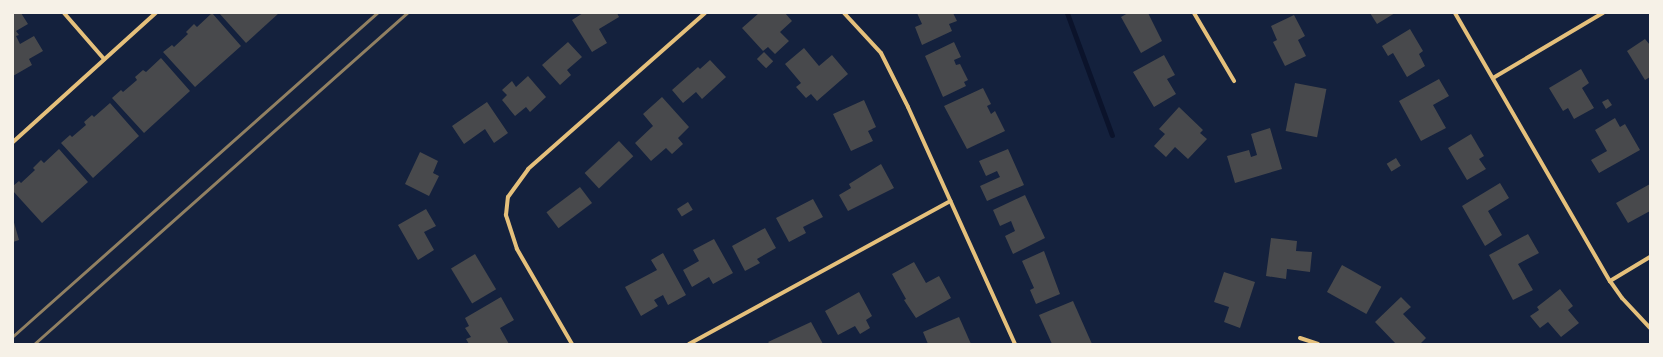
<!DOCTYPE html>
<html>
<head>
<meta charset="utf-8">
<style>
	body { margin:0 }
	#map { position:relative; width:1663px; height:357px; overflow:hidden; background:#14213d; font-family:"Alegreya Sans",sans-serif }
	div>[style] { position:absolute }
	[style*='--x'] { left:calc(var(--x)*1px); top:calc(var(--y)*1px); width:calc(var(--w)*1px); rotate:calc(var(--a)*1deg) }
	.stream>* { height:5px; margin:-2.5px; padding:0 2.5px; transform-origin:2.5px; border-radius:2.5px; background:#0b132b }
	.building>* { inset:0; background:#48494c; transform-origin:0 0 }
	.minor>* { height:4px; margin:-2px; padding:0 2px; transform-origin:2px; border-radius:2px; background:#e5c07b }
	.rail>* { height:3px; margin:-1.5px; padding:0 1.5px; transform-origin:1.5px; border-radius:1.5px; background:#918062 }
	span { translate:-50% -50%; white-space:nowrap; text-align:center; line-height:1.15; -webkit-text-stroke:3px #f6f1e7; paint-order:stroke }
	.frame { position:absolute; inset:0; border:14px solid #f6f1e7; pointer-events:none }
</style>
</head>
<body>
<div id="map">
	<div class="stream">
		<div style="--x:1067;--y:13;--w:130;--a:69.8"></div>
	</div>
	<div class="building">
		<div style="clip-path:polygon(13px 13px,21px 13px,28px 24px,16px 31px,19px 35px,16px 36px,20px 44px,34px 36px,43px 51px,29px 59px,32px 65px,13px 76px)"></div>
		<div style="clip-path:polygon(212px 13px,241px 46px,195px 87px,163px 52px,172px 45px,174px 47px,188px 34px,186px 32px,194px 24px,197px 27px)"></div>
		<div style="clip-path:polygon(219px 13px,279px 13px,246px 43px)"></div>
		<div style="clip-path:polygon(583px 13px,617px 13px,619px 17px,599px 29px,607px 43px,592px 52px,572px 20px)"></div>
		<div style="clip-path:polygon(759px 13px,785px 13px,792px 21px,780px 32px,789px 41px,775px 54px,768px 47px,763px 51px,742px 28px)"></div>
		<div style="clip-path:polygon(917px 13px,953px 13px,957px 21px,949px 24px,952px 31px,922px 45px,915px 27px,922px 24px)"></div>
		<div style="clip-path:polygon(1128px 13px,1148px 13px,1162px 41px,1141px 53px,1121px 17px)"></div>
		<div style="clip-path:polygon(1370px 13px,1395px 13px,1377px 24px)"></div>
		<div style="clip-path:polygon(1294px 15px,1305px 36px,1298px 40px,1306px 56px,1285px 66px,1273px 42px,1277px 40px,1271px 26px)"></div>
		<div style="clip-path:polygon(1410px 29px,1423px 51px,1419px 54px,1425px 66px,1407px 77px,1393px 53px,1388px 56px,1382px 46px)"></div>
		<div style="clip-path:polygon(1645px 39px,1650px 45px,1650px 77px,1645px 80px,1627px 51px)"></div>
		<div style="clip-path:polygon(568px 42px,582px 57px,567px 70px,571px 75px,560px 85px,542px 65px)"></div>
		<div style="clip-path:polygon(954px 42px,961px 57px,954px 60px,956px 65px,960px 64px,968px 80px,964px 82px,966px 86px,943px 97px,925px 56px)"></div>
		<div style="clip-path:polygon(804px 48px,819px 66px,832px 55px,848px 74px,817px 101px,811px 94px,806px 98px,796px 87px,801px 83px,785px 64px)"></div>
		<div style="left:764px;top:52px;width:13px;height:10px;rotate:45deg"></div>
		<div style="clip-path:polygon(1164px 55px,1175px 75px,1167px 79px,1176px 94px,1154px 107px,1133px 72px)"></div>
		<div style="clip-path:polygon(161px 58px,190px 91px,144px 133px,112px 98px,121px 90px,123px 92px,137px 80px,135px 77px,143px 70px,146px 72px)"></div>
		<div style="clip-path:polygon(710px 60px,726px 77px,702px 99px,696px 92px,683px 103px,672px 90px,698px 67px,700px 69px)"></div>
		<div style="clip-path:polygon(1581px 69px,1589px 83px,1582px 88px,1594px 108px,1574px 119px,1568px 108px,1563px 111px,1549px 88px)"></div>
		<div style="clip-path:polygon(528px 76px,546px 97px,530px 112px,526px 107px,515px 116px,502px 100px,507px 95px,502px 90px,512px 81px,516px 87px)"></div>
		<div style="clip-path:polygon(1439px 79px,1449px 96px,1433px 105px,1446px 128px,1421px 141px,1399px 101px)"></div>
		<div style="left:1295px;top:83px;width:32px;height:49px;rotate:11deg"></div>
		<div style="clip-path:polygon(983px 88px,991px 104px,987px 106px,991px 114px,995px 111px,1005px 131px,967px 149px,944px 106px)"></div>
		<div style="clip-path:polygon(662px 97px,689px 127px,678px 138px,683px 144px,672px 154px,666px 148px,651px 161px,635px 143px,653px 126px,643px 114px)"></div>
		<div style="clip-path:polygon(1608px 99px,1612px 105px,1606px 109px,1602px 102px)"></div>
		<div style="clip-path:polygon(864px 100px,876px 127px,868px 131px,873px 141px,851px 151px,833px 114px)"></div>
		<div style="clip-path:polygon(487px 102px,508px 133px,494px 143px,485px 129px,464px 144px,452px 126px)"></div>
		<div style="clip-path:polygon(110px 103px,139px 136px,93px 178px,61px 143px,70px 135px,72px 137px,86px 125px,84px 122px,92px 115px,94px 117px)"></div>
		<div style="clip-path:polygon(1179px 107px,1203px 130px,1200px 133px,1207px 139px,1188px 159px,1175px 147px,1166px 157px,1154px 146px,1165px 134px,1159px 129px)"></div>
		<div style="clip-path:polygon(1615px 118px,1620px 127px,1625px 124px,1640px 150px,1599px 173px,1591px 160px,1607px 151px,1595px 130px)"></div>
		<div style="clip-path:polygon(1270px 128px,1282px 169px,1235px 183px,1227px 156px,1249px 150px,1251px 157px,1257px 155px,1251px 134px)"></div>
		<div style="clip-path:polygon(1471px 134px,1484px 156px,1479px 159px,1486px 169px,1467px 180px,1448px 148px)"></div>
		<div style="left:619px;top:141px;width:21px;height:47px;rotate:47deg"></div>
		<div style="clip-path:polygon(59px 149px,88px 182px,42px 223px,13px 191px,13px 186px,19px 181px,21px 183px,35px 170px,33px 168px,41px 160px,44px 163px)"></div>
		<div style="clip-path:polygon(1008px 149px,1024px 185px,987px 201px,980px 186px,1000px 177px,997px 171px,986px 176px,979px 161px)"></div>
		<div style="clip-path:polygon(420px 152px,438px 161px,433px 173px,439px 176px,429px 196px,405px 184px)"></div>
		<div style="left:1396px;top:158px;width:9px;height:11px;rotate:58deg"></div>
		<div style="clip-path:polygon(881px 164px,894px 188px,848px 211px,839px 195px,851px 188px,849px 184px)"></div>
		<div style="clip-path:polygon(1500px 183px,1509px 198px,1488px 211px,1502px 235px,1485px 246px,1462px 206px)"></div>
		<div style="clip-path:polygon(1650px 184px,1650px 211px,1628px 223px,1616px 203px)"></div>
		<div style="left:580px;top:187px;width:20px;height:42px;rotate:53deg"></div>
		<div style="clip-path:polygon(1025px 195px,1045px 238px,1013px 254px,1005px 236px,1015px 231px,1011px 221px,1000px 226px,993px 210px)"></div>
		<div style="clip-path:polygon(813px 199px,823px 217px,803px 227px,806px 233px,789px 242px,776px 218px)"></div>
		<div style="left:688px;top:202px;width:9px;height:13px;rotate:58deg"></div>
		<div style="clip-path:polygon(426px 209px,436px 226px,424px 232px,434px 250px,418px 260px,398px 225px)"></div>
		<div style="clip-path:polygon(13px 219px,19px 240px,13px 242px)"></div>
		<div style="clip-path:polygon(765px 228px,776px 248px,757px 259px,760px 263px,745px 271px,732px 246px)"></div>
		<div style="clip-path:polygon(1528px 234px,1539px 253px,1518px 264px,1533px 290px,1513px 300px,1489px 255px)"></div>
		<div style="clip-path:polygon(1271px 238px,1297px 241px,1296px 251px,1312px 252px,1310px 272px,1287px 269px,1286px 279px,1266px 276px)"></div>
		<div style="clip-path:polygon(714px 239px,733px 273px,713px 284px,709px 277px,692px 287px,683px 270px,699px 261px,693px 250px)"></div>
		<div style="clip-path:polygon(1044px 251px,1060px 294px,1036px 304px,1030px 290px,1034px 288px,1022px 261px)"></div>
		<div style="clip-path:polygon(663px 253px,686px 295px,668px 305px,663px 295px,654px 300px,658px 306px,641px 316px,625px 287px,657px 270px,651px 260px)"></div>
		<div style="left:475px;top:254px;width:41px;height:28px;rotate:59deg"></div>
		<div style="clip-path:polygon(914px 262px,926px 283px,939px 276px,951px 298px,916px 318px,904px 300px,906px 299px,892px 274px)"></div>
		<div style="left:1342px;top:265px;width:45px;height:31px;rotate:29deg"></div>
		<div style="clip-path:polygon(1224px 272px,1255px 282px,1240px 328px,1224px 322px,1229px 307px,1214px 302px)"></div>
		<div style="clip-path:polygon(1560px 289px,1573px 306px,1568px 310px,1579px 323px,1561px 337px,1548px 322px,1540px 328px,1530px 316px,1539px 310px,1537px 307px)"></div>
		<div style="clip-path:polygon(859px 292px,872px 316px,866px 320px,870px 328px,860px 334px,855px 326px,838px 335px,825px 311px)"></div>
		<div style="clip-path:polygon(501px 297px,514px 320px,500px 328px,509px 344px,469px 344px,466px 339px,471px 337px,465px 328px,469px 326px,465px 318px)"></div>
		<div style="clip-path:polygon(1401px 297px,1411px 307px,1403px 314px,1426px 338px,1420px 344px,1396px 344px,1375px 322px)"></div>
		<div style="clip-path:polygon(1073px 301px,1092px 344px,1052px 344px,1039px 315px)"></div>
		<div style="clip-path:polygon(959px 317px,971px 344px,928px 344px,923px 332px)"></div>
		<div style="clip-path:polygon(811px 322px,823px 344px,770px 344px,768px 342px)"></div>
	</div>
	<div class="minor">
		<div style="--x:64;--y:13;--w:61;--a:49"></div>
		<div style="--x:844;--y:13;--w:54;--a:47.2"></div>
		<div style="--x:881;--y:53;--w:60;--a:63.4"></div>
		<div style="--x:908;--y:107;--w:260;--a:65.7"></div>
		<div style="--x:1194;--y:13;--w:79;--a:59.5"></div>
		<div style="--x:1455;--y:13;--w:310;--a:60"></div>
		<div style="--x:1610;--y:281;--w:21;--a:55"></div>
		<div style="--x:1622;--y:298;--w:41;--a:47"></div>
		<div style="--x:1493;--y:78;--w:128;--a:-30.6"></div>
		<div style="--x:13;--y:142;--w:193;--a:-42.1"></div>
		<div style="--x:1610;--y:281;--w:47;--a:-31"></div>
		<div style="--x:1300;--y:338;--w:19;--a:18"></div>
		<div style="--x:572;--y:344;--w:110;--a:-120.1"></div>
		<div style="--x:517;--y:249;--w:36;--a:-108"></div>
		<div style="--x:506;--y:215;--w:18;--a:-84"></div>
		<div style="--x:508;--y:197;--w:34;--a:-54"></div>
		<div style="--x:528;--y:169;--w:236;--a:-41.4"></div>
		<div style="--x:689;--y:344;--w:298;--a:-28.7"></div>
	</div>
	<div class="rail">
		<div style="--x:13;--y:336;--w:487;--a:-41.6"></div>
		<div style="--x:34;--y:344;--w:499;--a:-41.6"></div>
	</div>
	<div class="frame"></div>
</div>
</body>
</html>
